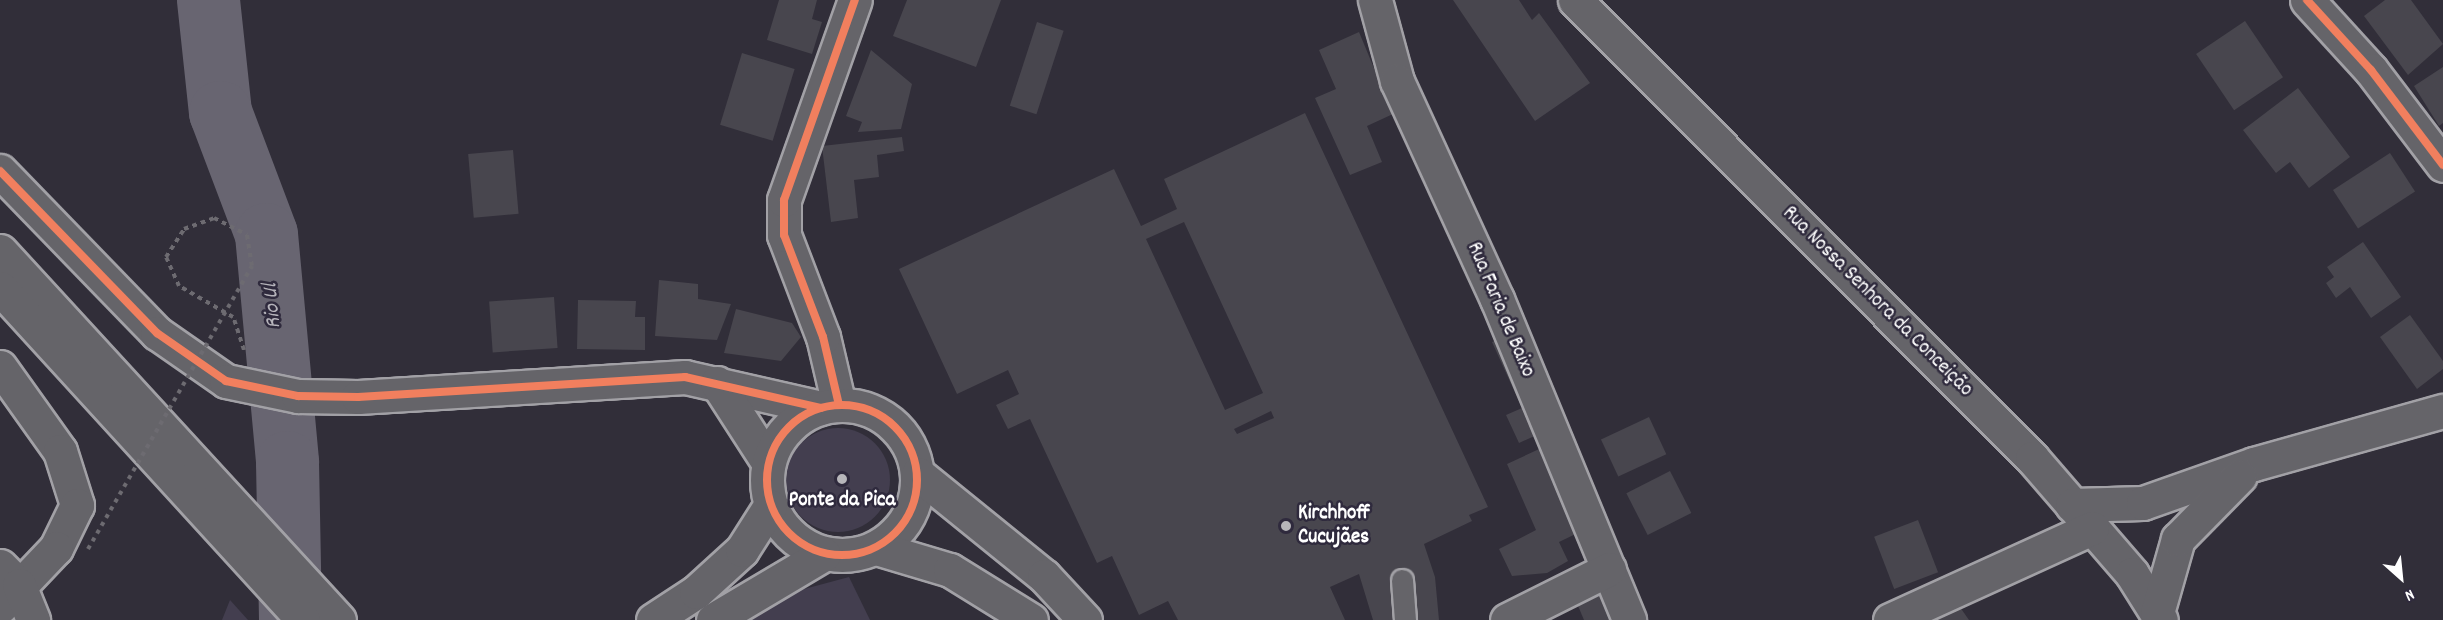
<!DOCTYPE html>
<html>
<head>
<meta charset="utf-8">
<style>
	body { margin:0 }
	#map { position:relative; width:2443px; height:620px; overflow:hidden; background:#312e39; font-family:Dekko,sans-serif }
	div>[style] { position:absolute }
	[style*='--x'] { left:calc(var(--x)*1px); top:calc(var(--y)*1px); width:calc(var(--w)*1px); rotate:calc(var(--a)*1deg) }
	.green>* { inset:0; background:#433e4f }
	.round { border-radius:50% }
	.river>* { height:63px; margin:-31.5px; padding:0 31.5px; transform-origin:31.5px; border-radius:31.5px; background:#686571 }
	.building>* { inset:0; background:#48464e; transform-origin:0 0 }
	.path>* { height:4px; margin-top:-2px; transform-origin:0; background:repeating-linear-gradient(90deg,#6d6b71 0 4.5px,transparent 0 9px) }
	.roads { filter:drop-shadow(2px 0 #a2a1a6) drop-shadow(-2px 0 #a2a1a6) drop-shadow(0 2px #a2a1a6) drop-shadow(0 -2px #a2a1a6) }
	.service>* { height:21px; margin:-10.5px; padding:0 10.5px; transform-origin:10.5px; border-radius:10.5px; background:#656469 }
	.minor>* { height:33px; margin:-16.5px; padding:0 16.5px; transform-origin:16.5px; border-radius:16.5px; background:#656469 }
	.tertiary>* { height:33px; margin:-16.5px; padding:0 16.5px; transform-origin:16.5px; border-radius:16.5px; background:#656469 }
	.primary>* { height:33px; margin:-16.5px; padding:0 16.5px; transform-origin:16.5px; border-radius:16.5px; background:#656469 }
	.primary>.ring { margin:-16.5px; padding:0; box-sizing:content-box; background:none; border:33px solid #656469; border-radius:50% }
	.trunk>* { height:33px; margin:-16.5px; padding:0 16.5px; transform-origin:16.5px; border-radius:16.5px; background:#656469 }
	.path-bridge>* { height:4px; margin-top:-2px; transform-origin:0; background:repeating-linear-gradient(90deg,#6d6b71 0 4.5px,transparent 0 9px) }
	.bus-1>* { height:8px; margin:-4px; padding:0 4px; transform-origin:4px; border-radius:4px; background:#f17f5e }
	.bus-1>.ring { margin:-4px; padding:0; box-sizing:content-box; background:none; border:8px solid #f17f5e; border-radius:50% }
	.dots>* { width:16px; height:16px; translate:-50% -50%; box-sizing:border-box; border:3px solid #2f2a3d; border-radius:50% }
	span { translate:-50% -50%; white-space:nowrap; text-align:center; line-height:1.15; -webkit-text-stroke:5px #2f2a3d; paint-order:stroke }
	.street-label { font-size:21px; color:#fff }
	.poi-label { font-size:21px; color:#fff; font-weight:700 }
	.left { translate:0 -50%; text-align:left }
	.water-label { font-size:22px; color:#b6b4bb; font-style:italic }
	.north { position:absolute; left:2371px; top:548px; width:60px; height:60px; -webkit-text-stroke:4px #2f2a3d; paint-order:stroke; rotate:153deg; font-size:16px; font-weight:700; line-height:24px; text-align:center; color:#fff }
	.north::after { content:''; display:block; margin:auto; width:21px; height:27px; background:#fff; clip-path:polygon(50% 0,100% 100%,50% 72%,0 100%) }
</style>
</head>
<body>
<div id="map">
	<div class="green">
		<div class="round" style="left:786px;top:428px;width:104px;height:104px"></div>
		<div style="clip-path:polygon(849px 577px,870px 620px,742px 620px,782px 595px)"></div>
		<div style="clip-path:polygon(230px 600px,248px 620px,222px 620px)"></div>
	</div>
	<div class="river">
		<div style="--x:208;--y:0;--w:113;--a:83.9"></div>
		<div style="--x:220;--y:112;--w:130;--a:69.3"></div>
		<div style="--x:266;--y:234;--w:229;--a:84.7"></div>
		<div style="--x:287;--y:462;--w:158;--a:88.9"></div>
	</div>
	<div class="building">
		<div style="clip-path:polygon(779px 0,817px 0,812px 19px,822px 22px,812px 54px,767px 40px)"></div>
		<div style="clip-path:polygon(907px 0,1001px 0,976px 67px,893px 36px)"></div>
		<div style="clip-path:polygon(1453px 0,1519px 0,1532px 20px,1539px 13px,1590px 83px,1535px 121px)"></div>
		<div style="clip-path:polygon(2385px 0,2411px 0,2443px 44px,2408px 75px,2364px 16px)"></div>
		<div style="left:2245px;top:21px;width:68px;height:59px;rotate:56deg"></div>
		<div style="left:1037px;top:22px;width:28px;height:88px;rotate:18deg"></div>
		<div style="clip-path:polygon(1359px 32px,1393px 114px,1367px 126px,1382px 162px,1350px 175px,1315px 98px,1336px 89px,1319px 50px)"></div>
		<div style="clip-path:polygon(871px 50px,912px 84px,901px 129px,858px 132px,862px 122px,846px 116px)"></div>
		<div style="left:742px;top:53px;width:55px;height:75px;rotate:17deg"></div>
		<div style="clip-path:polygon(2443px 67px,2443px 123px,2439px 126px,2414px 86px)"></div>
		<div style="clip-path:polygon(2298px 88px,2350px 157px,2309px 188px,2290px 162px,2276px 173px,2243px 130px)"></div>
		<div style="clip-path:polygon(evenodd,1305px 113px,1488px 507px,1469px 515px,1472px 521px,1424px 544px,1435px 577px,1439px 620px,1373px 620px,1359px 574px,1330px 587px,1345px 620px,1178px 620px,1168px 601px,1139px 615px,1112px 556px,1097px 563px,1030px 419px,1008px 429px,996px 405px,1019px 394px,1008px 370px,957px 394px,899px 269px,1114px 169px,1141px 226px,1177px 209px,1164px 179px,1305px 113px,1184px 222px,1263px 393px,1225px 410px,1146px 239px,1184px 222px,1305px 113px,1271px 411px,1274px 418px,1237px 434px,1234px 429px,1271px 411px)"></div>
		<div style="clip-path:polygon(902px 137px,904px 151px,877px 155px,879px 177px,854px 180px,858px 218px,831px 222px,822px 146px)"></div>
		<div style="left:513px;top:150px;width:64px;height:45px;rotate:85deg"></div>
		<div style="left:2390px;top:153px;width:46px;height:68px;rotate:57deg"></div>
		<div style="clip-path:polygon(2363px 242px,2401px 297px,2371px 318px,2350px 287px,2336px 298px,2326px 283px,2334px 277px,2327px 267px)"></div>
		<div style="clip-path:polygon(659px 280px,698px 284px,698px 299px,731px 304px,717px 340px,655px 336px)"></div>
		<div style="left:554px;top:297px;width:51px;height:65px;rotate:86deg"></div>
		<div style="clip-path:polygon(578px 300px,636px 301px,635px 317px,645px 317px,645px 350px,577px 349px)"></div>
		<div style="clip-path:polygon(736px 309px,792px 323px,801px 337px,781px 361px,724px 353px)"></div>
		<div style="clip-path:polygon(2410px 315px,2443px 361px,2443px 369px,2417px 389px,2380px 337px)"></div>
		<div style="clip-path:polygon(1506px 336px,1548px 430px,1519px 443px,1506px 415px,1522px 408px,1492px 342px)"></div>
		<div style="left:1649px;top:417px;width:41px;height:53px;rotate:65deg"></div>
		<div style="clip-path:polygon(1550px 444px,1586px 529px,1559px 542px,1568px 561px,1547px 573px,1512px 576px,1499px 549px,1536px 530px,1507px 464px)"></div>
		<div style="left:1670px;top:471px;width:47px;height:49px;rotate:63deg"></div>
		<div style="left:1918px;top:520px;width:56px;height:47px;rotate:69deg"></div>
		<div style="clip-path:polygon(1599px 582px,1616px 620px,1584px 620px,1573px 594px)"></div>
		<div style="clip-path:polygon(1955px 600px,1969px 620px,1909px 620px)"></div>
	</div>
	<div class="path">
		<div style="--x:244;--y:350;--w:35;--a:-108"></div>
		<div style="--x:233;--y:317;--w:62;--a:-150.1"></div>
		<div style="--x:179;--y:286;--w:32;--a:-114"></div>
		<div style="--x:166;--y:257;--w:33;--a:-57"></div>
		<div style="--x:184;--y:229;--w:32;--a:-20"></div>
		<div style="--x:214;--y:218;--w:37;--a:27"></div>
		<div style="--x:247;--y:235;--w:31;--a:81"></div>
	</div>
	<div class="roads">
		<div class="service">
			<div style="--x:1402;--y:580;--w:40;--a:85.7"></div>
		</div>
		<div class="minor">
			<div style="--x:1375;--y:0;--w:84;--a:74.8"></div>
			<div style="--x:1397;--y:81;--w:240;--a:65.4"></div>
			<div style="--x:1497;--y:299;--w:347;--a:67.6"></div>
			<div style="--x:1575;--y:0;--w:647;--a:45.06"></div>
			<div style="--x:2032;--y:458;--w:153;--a:49.2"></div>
			<div style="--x:2132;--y:574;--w:54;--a:57.8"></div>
			<div style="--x:2307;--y:0;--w:95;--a:47.6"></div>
			<div style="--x:2371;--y:70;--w:119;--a:52.8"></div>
			<div style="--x:0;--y:367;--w:103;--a:54.5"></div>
			<div style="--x:60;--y:451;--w:57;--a:72.5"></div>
			<div style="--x:77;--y:505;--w:48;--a:116"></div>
			<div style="--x:56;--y:548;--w:81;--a:133.5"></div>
			<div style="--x:2072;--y:505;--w:71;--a:-1.6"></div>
			<div style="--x:2143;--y:503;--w:118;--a:-19.4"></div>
			<div style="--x:2254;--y:464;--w:196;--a:-15.7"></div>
			<div style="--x:2157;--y:613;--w:77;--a:-74.2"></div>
			<div style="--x:2178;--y:539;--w:88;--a:-45.5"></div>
			<div style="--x:1507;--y:620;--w:114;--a:-26.6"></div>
			<div style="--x:1890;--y:620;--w:222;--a:-24.5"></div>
		</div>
		<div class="tertiary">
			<div style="--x:839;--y:405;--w:70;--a:-103.2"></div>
			<div style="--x:823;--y:337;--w:109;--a:-110.9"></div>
			<div style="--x:784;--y:235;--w:35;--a:-90"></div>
			<div style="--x:784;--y:200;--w:212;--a:-70.5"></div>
			<div style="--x:0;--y:566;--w:27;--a:45"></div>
			<div style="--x:19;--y:585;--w:38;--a:68"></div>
		</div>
		<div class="primary">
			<div style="--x:0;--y:171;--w:226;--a:45.9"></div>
			<div style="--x:157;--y:333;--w:84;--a:34.8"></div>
			<div style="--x:226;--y:381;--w:74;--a:11.8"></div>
			<div style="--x:298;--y:396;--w:60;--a:1"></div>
			<div style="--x:358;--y:397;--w:328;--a:-3.5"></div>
			<div style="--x:685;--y:377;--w:139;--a:12.8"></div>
			<div style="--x:717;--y:383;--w:94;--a:57.2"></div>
			<div class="ring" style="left:767px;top:405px;width:117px;height:117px"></div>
			<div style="--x:918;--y:474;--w:162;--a:39"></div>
			<div style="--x:1044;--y:576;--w:60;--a:47"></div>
			<div style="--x:876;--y:548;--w:77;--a:16.6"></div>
			<div style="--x:950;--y:570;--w:95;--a:31.7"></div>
		</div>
		<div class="trunk">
			<div style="--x:0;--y:251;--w:501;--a:47.43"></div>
			<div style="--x:0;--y:288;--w:449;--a:47.6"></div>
			<div style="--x:653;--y:620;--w:51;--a:-33.1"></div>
			<div style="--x:696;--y:592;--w:62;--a:-42.4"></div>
			<div style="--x:742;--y:550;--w:52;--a:-57.5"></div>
			<div style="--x:713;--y:620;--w:129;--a:-30.7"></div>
		</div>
	</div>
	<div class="path-bridge">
		<div style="--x:88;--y:549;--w:327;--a:-59.9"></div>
	</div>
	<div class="bus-1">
		<div style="--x:2307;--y:0;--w:95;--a:47.6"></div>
		<div style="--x:2371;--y:70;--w:119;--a:52.8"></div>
		<div style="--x:0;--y:171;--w:226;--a:45.9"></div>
		<div style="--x:157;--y:333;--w:84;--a:34.8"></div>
		<div style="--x:226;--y:381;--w:74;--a:11.8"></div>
		<div style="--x:298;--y:396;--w:60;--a:1"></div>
		<div style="--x:358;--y:397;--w:328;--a:-3.5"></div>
		<div style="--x:685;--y:377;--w:139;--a:12.8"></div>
		<div class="ring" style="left:767px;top:405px;width:142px;height:142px"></div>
		<div style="--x:839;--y:405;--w:70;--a:-103.2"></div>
		<div style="--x:823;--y:337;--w:109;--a:-110.9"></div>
		<div style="--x:784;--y:235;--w:35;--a:-90"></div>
		<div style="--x:784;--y:200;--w:212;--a:-70.5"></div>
	</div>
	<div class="dots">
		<div style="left:842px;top:479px;background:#b7b6ba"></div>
		<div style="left:1286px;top:526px;background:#b7b6ba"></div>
	</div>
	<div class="street-label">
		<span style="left:1877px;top:302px;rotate:45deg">Rua Nossa Senhora da Conceição</span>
		<span style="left:1500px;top:310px;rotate:67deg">Rua Faria de Baixo</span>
	</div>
	<div class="poi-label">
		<span style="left:842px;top:501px">Ponte da Pica</span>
		<span class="left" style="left:1298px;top:526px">Kirchhoff<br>Cucujães</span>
	</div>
	<div class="water-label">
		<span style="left:273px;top:306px;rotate:-95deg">Rio Ul</span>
	</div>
	<div class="north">N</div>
</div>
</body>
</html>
